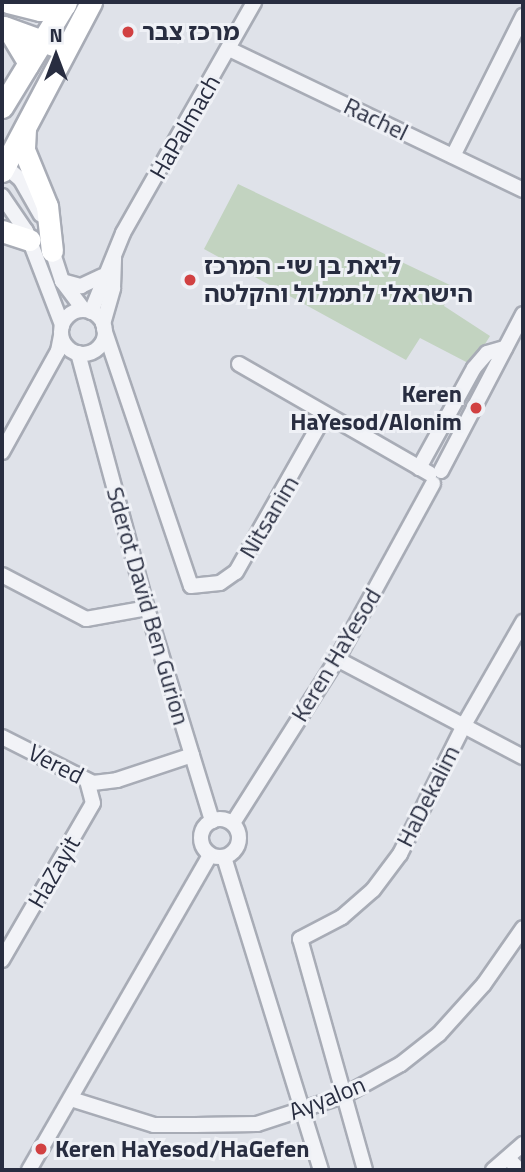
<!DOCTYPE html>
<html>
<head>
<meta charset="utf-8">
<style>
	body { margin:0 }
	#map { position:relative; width:525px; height:1172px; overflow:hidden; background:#dfe2e9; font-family:"Titillium Web","Noto Sans Hebrew",sans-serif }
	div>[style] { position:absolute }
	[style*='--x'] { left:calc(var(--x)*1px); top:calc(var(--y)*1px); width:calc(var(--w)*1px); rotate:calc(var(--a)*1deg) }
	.green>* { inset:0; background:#c2d3c0 }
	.roads { filter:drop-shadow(2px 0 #a8acb6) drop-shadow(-2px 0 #a8acb6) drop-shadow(0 2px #a8acb6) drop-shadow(0 -2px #a8acb6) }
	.minor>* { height:14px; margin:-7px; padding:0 7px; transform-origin:7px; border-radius:7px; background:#f2f3f7 }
	.minor>.ring { margin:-7px; padding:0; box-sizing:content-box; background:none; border:14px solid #f2f3f7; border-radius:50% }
	.major>* { height:18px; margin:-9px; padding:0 9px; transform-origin:9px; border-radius:9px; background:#fff }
	.highway>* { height:21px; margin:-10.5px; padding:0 10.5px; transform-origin:10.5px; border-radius:10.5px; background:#fff }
	.dots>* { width:19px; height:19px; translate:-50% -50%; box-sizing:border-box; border:4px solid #eff1f6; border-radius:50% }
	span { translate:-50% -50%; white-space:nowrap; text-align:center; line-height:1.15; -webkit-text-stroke:6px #eff1f6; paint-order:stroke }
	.poi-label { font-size:24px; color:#282d40; font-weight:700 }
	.left { translate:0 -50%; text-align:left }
	.right { translate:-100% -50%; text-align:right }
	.street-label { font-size:24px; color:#282d40 }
	.frame { position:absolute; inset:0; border:4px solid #282d40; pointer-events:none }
	.north { position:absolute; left:21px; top:21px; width:70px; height:70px; -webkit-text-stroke:5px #eff1f6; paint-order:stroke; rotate:0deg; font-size:19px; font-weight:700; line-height:28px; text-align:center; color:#282d40 }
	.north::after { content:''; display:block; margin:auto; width:24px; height:32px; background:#282d40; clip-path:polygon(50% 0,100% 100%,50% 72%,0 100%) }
</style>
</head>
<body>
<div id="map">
	<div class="green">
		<div style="clip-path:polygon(238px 184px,452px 286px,444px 306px,490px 336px,472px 365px,420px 338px,406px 360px,204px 249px)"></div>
	</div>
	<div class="roads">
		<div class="minor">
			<div style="--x:229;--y:49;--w:326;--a:25.6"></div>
			<div style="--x:453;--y:156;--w:157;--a:-63.4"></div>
			<div style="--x:5;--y:166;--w:21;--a:41"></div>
			<div style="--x:21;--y:180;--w:40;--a:60.3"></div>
			<div style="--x:2;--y:196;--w:42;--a:55.6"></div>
			<div style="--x:26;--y:231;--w:101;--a:69"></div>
			<div style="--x:50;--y:244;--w:39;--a:72"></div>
			<div style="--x:62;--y:281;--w:36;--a:53"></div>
			<div style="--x:62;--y:281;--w:20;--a:15"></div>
			<div style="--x:81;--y:286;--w:23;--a:-25"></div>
			<div class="ring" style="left:61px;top:310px;width:30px;height:30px"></div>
			<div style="--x:91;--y:312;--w:85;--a:-67.9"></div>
			<div style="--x:123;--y:233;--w:266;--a:-60.4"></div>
			<div style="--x:103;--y:324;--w:37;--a:-74"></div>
			<div style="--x:113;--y:288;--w:31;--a:-88"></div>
			<div style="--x:104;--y:329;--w:271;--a:71.3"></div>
			<div style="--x:191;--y:586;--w:29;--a:-6"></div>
			<div style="--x:220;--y:583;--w:19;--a:-35"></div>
			<div style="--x:236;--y:572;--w:180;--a:-60.5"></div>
			<div style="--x:78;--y:353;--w:264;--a:74.9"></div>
			<div style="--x:147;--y:608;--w:223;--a:73"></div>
			<div style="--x:239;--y:364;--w:220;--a:29.9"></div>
			<div style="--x:2;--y:452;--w:115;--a:-61"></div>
			<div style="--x:58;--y:351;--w:16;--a:-79"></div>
			<div style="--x:419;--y:468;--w:114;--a:-61.2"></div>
			<div style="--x:474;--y:368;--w:20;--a:-49"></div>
			<div style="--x:487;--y:353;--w:19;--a:-16"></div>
			<div style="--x:441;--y:471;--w:177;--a:-62.4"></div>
			<div style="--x:2;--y:575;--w:95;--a:27.6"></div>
			<div style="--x:86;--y:619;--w:62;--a:-10.2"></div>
			<div style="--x:337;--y:659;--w:210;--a:27.8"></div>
			<div style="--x:2;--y:737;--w:102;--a:26.8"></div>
			<div style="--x:93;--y:783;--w:24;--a:-7"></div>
			<div style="--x:117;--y:780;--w:79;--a:-18.4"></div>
			<div class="ring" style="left:201px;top:819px;width:24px;height:24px"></div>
			<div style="--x:233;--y:823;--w:194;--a:-57.6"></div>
			<div style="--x:337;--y:659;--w:200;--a:-61.3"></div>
			<div style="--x:224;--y:857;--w:328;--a:72.8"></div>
			<div style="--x:2;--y:960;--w:181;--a:-59.9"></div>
			<div style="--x:93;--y:803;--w:23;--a:-105"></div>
			<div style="--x:71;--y:1099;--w:87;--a:17.4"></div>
			<div style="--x:154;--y:1125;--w:41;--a:0"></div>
			<div style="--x:195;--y:1125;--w:62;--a:-0.9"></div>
			<div style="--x:257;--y:1124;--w:90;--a:-18"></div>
			<div style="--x:343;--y:1096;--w:66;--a:-28.9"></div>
			<div style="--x:401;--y:1064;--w:48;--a:-38.3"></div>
			<div style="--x:439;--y:1034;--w:67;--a:-48"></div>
			<div style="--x:484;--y:984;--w:68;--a:-55.1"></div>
			<div style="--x:508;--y:1158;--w:16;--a:47"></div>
			<div style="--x:29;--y:1170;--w:363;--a:-60.1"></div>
			<div style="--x:365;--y:1170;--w:240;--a:-105.7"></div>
			<div style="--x:300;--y:939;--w:47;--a:-27.6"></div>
			<div style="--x:342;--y:917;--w:41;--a:-41.1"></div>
			<div style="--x:373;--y:890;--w:45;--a:-53.1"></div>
			<div style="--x:400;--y:854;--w:144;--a:-63.6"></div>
			<div style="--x:464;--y:725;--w:119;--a:-60.2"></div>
			<div style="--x:493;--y:1170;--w:40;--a:-41"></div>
		</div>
		<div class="major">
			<div style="--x:5;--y:26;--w:47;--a:59"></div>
		</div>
		<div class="highway">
			<div style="--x:8;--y:2;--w:33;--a:14"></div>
			<div style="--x:40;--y:10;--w:25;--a:-11"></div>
			<div style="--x:7;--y:28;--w:52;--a:20.2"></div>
			<div style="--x:2;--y:107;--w:123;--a:-58.6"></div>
			<div style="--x:25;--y:129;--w:21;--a:93"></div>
			<div style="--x:24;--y:150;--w:61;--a:67.7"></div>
			<div style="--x:47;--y:206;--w:45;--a:83.7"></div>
			<div style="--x:2;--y:171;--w:191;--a:-62.2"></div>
			<div style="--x:2;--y:231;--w:29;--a:18"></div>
		</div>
	</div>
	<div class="dots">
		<div style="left:128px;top:32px;background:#d14142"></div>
		<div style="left:190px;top:280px;background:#d14142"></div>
		<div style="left:476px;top:408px;background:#d14142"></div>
		<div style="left:41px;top:1149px;background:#d14142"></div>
	</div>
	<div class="poi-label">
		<span class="left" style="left:142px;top:32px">מרכז צבר</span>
		<span class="left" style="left:204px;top:280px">ליאת בן שי- המרכז<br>הישראלי לתמלול והקלטה</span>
		<span class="right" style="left:462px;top:408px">Keren<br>HaYesod/Alonim</span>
		<span class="left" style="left:55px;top:1149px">Keren HaYesod/HaGefen</span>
	</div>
	<div class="street-label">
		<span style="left:376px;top:119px;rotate:26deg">Rachel</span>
		<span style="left:185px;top:127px;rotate:-60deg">HaPalmach</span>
		<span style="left:269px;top:517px;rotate:-59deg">Nitsanim</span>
		<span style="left:148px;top:606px;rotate:74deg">Sderot David Ben Gurion</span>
		<span style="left:336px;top:655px;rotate:-59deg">Keren HaYesod</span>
		<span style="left:56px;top:764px;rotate:27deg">Vered</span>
		<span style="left:428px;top:796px;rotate:-63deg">HaDekalim</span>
		<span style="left:54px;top:872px;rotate:-60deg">HaZayit</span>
		<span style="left:327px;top:1098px;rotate:-22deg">Ayyalon</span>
	</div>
	<div class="frame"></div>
	<div class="north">N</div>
</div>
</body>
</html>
